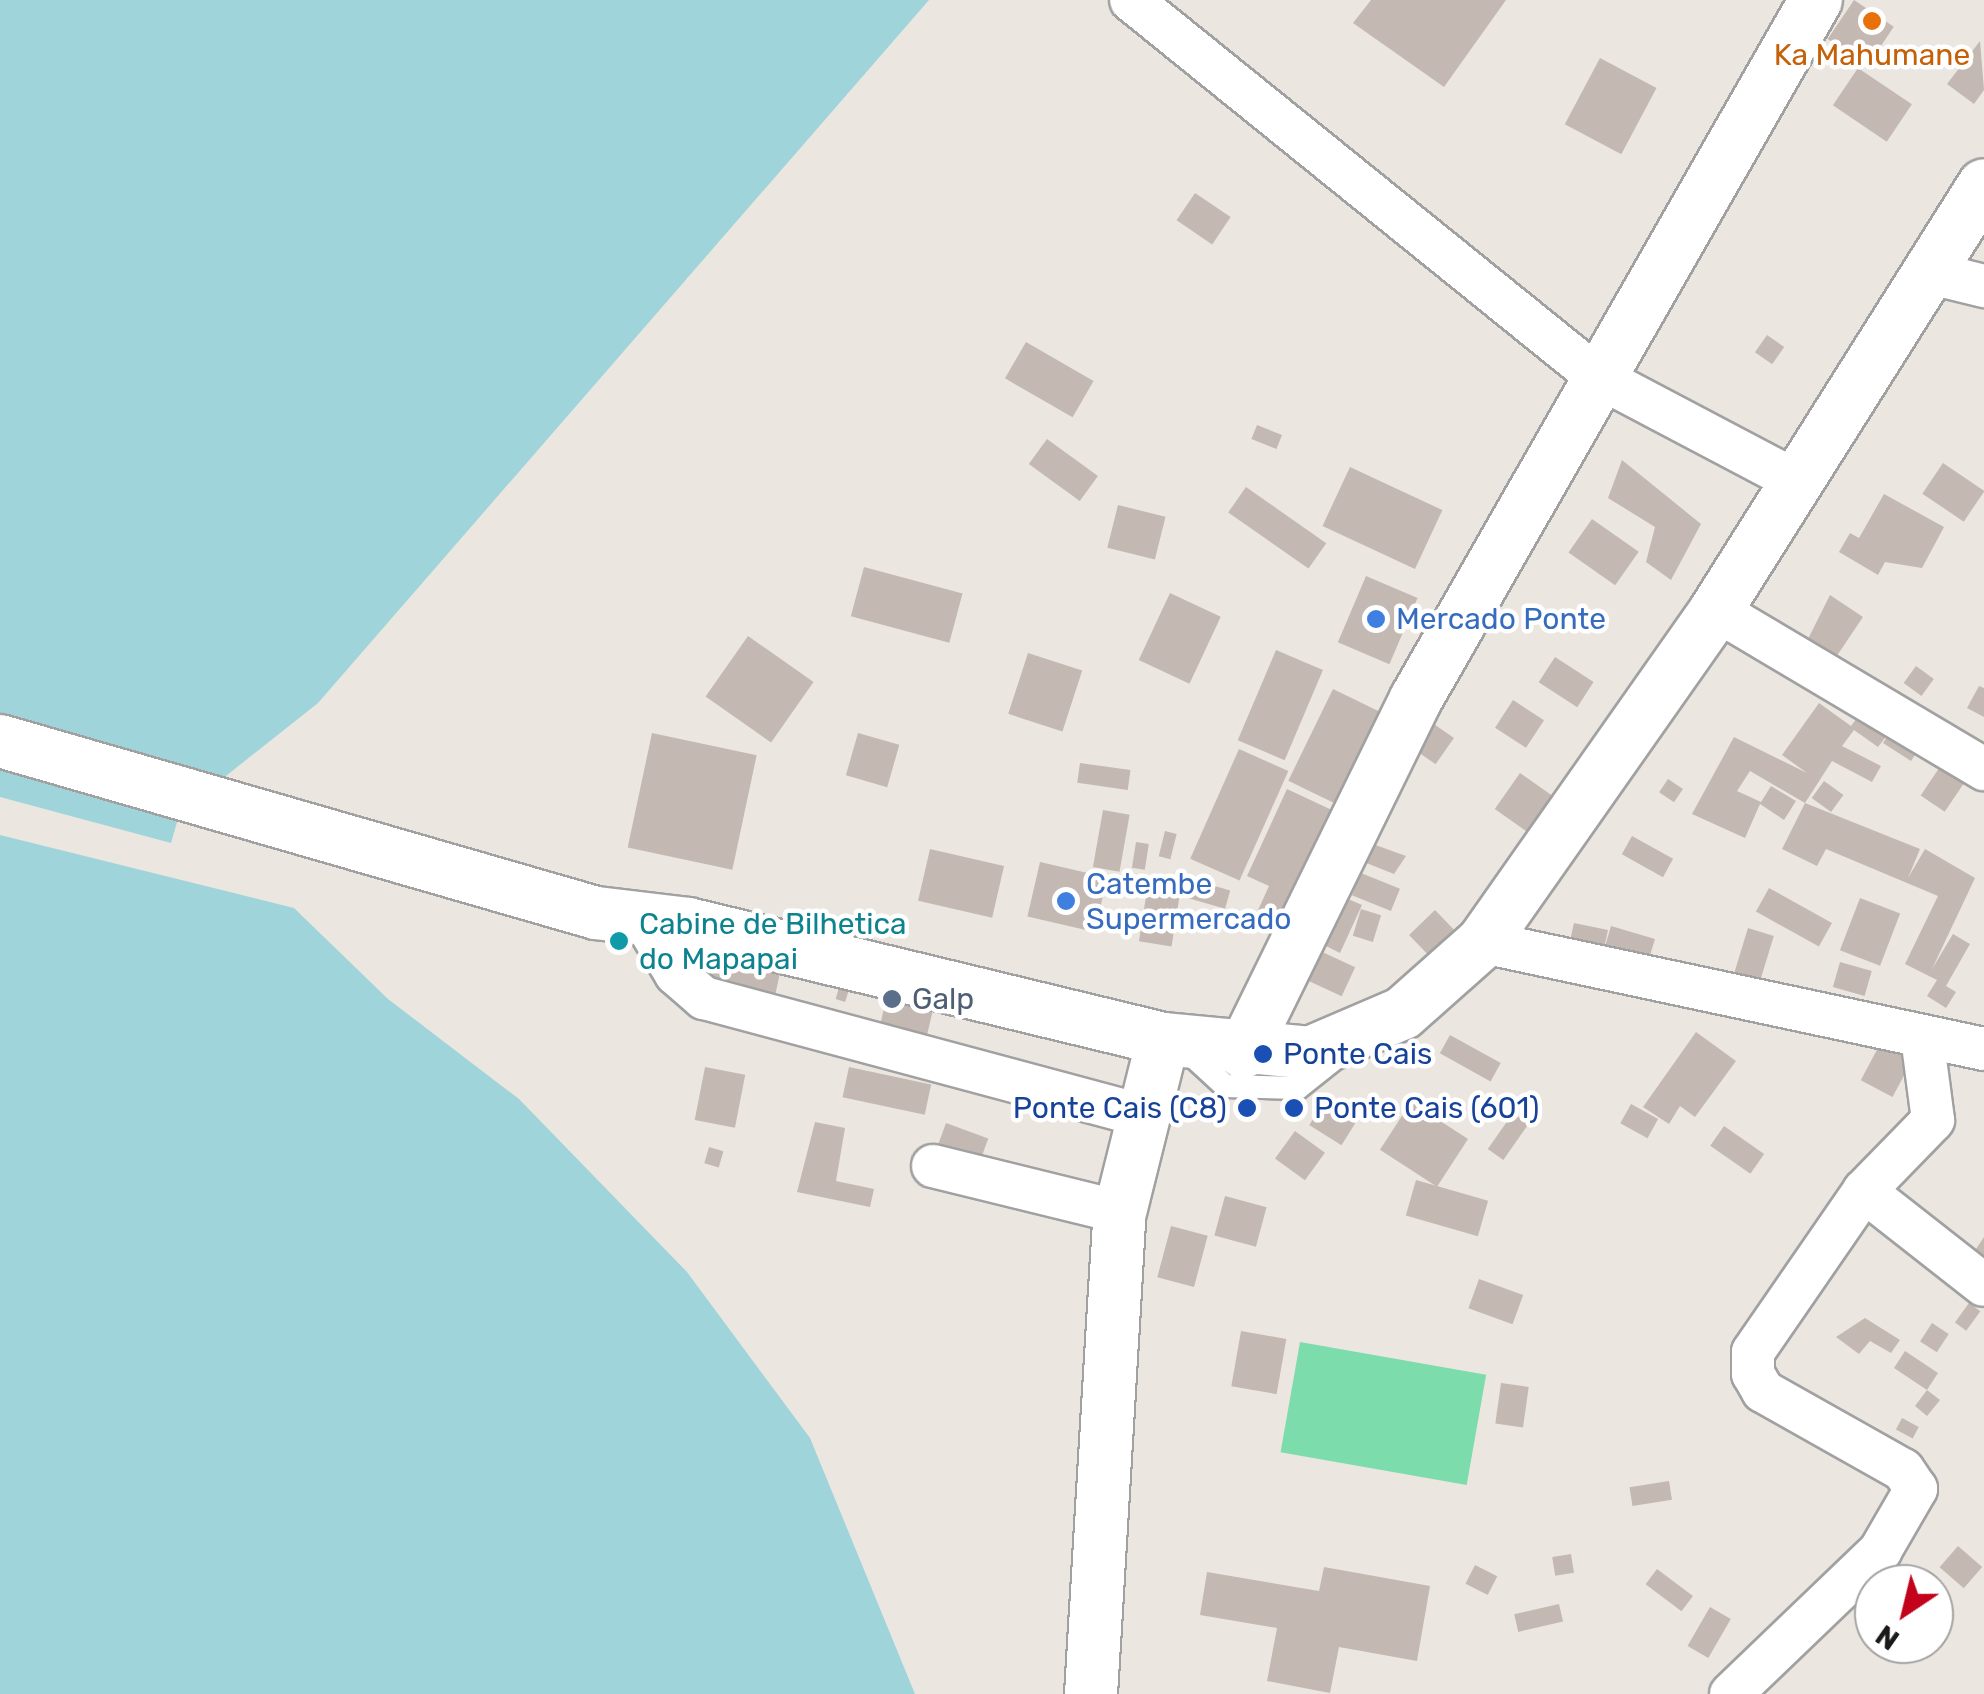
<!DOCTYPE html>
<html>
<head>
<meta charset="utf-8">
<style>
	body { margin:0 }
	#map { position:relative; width:1984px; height:1694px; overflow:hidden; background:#ece6e0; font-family:Rubik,sans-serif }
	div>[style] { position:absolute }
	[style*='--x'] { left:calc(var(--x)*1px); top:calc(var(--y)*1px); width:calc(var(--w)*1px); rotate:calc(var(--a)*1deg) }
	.pitch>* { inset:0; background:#7ddcab; transform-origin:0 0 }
	.water>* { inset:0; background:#9fd5da }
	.building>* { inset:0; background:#c4b8b3; transform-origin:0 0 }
	.roads { filter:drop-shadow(2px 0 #a1a1a1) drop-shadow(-2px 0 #a1a1a1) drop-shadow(0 2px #a1a1a1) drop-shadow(0 -2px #a1a1a1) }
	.service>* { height:22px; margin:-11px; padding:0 11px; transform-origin:11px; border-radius:11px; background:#fff }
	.minor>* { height:42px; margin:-21px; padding:0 21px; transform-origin:21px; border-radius:21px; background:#fff }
	.tertiary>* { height:52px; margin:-26px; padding:0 26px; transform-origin:26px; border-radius:26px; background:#fff }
	.dots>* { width:28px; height:28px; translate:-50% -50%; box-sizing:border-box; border:5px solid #fff; border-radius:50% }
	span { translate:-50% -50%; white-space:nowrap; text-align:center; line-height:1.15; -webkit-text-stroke:9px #fff; paint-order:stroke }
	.food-label { font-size:30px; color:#c56008 }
	.shop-label { font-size:30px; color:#366cbe }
	.left { translate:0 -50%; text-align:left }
	.culture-label { font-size:30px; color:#0d838f }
	.service-label { font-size:30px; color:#4e5e75 }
	.transit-label { font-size:30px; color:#164399 }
	.right { translate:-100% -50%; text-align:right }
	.north { position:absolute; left:1854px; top:1564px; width:100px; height:100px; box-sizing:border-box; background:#fff; border:2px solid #a3a3a3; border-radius:50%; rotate:215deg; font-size:28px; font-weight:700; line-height:40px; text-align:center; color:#1a1a1a }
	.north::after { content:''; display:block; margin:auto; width:35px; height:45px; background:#c3021b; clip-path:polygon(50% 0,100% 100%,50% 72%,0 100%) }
</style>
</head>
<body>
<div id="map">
	<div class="pitch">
		<div style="left:1300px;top:1342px;width:189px;height:112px;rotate:10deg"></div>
	</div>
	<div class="water">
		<div style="clip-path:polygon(0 0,929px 0,318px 703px,217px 783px,0 720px)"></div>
		<div style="clip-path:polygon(0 760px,180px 812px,171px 843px,0 797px)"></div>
		<div style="clip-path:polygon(0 835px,294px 908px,388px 999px,519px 1099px,687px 1272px,810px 1438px,915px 1694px,0 1694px)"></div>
	</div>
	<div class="building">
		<div style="clip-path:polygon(1371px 0,1506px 0,1444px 87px,1353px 23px)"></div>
		<div style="left:1854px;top:0;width:48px;height:47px;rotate:34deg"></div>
		<div style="clip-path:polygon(1980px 41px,1984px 90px,1974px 104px,1947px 84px)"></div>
		<div style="left:1600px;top:58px;width:64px;height:75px;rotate:28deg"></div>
		<div style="left:1858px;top:68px;width:65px;height:45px;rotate:34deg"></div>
		<div style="left:1195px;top:193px;width:43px;height:33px;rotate:34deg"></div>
		<div style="left:1767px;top:335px;width:21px;height:21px;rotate:35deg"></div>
		<div style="left:1026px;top:342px;width:78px;height:42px;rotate:30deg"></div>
		<div style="left:1257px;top:425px;width:27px;height:15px;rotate:22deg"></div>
		<div style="left:1047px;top:439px;width:63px;height:31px;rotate:36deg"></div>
		<div style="clip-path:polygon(1622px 460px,1701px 524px,1671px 580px,1646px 562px,1655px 527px,1608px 498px)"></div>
		<div style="left:1943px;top:463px;width:50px;height:37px;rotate:34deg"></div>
		<div style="left:1350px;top:467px;width:102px;height:65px;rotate:25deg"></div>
		<div style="left:1246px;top:487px;width:98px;height:31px;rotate:35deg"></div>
		<div style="clip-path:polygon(1884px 494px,1944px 527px,1922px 568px,1885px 562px,1878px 575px,1839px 552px,1850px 533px,1859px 538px)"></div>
		<div style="left:1118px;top:505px;width:49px;height:44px;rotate:14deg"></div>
		<div style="left:1592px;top:519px;width:57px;height:41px;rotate:35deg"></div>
		<div style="left:864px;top:567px;width:102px;height:51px;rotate:15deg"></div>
		<div style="left:1366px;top:576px;width:56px;height:72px;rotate:23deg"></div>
		<div style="left:1170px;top:593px;width:56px;height:74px;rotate:25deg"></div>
		<div style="clip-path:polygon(1830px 595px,1863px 617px,1830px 666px,1804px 647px)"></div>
		<div style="left:748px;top:636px;width:80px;height:74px;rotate:35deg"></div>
		<div style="left:1276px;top:650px;width:51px;height:98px;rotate:23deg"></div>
		<div style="left:1028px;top:653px;width:57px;height:64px;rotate:18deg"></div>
		<div style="left:1555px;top:657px;width:46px;height:30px;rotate:33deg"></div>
		<div style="left:1916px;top:666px;width:22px;height:21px;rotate:36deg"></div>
		<div style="clip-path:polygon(1979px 686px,1984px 688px,1984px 717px,1967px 708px)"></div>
		<div style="left:1333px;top:689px;width:55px;height:102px;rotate:26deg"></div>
		<div style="clip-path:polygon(1873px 696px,1926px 738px,1911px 761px,1883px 743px,1894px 726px,1878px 747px,1854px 730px,1842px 746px,1881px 766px,1872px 782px,1832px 761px,1805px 803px,1750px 771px,1737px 791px,1761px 802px,1771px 786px,1796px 801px,1784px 820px,1760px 804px,1745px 838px,1692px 814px,1734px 737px,1807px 773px,1782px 755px,1819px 703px,1851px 726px)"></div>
		<div style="left:1513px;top:700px;width:37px;height:33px;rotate:33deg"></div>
		<div style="left:1431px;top:722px;width:28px;height:32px;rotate:35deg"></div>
		<div style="left:652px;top:733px;width:107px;height:117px;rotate:12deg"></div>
		<div style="left:858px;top:733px;width:43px;height:44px;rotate:16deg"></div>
		<div style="left:1239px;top:749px;width:54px;height:120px;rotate:24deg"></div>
		<div style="left:1948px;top:755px;width:29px;height:49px;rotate:34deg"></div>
		<div style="left:1080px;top:763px;width:51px;height:20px;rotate:8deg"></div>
		<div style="left:1520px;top:773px;width:40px;height:44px;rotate:35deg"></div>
		<div style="left:1668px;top:779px;width:18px;height:16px;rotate:34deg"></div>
		<div style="left:1824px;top:781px;width:24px;height:21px;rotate:36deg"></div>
		<div style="clip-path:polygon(1287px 789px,1334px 811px,1279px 931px,1254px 919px,1269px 886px,1247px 876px)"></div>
		<div style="clip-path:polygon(1805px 803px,1920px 849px,1908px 878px,1925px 849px,1975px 878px,1932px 969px,1953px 934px,1970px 944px,1946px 986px,1956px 992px,1946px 1008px,1927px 996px,1937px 980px,1905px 964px,1938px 896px,1826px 849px,1817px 866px,1782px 849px)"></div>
		<div style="left:1103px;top:810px;width:27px;height:58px;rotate:10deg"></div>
		<div style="left:1165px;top:831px;width:12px;height:26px;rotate:14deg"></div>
		<div style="left:1632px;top:836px;width:47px;height:21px;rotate:29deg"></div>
		<div style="left:1136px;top:842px;width:13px;height:26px;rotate:9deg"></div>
		<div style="clip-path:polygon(1370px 843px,1406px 856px,1394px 874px,1359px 860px)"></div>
		<div style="left:930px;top:849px;width:76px;height:53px;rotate:13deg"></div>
		<div style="left:1040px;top:862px;width:69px;height:56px;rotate:13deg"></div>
		<div style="left:1361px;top:873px;width:42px;height:24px;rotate:22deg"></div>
		<div style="left:1187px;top:878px;width:45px;height:19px;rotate:16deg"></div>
		<div style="left:1148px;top:884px;width:33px;height:58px;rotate:9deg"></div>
		<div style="left:1769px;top:888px;width:72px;height:27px;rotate:29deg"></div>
		<div style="clip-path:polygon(1341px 896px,1362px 905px,1340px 953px,1322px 944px)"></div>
		<div style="left:1860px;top:898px;width:43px;height:56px;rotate:21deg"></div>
		<div style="left:1361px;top:909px;width:21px;height:28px;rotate:17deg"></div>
		<div style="left:1435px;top:910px;width:28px;height:36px;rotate:46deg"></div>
		<div style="clip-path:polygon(1574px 923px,1608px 930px,1603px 953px,1611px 926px,1655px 939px,1644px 975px,1567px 954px)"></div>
		<div style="left:1748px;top:928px;width:27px;height:66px;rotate:17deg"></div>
		<div style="left:717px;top:942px;width:68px;height:39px;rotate:12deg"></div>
		<div style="left:1318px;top:950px;width:41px;height:32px;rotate:25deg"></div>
		<div style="left:1840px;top:962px;width:33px;height:26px;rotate:16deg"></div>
		<div style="left:842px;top:978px;width:10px;height:22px;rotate:17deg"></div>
		<div style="left:891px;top:978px;width:48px;height:49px;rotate:13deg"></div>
		<div style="clip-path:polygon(1696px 1032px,1736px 1061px,1695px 1117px,1680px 1106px,1669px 1124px,1643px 1107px)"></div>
		<div style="left:1450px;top:1035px;width:58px;height:21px;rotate:29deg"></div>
		<div style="left:1880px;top:1044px;width:36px;height:41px;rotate:28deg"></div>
		<div style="left:705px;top:1067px;width:41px;height:54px;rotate:11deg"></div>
		<div style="left:849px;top:1067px;width:84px;height:31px;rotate:12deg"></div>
		<div style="left:1411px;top:1102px;width:68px;height:57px;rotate:33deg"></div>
		<div style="left:1323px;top:1103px;width:38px;height:26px;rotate:32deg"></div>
		<div style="left:1631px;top:1104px;width:31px;height:22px;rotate:29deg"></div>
		<div style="left:1513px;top:1113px;width:19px;height:44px;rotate:35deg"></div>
		<div style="clip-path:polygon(815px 1122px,845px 1128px,836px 1181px,874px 1189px,870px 1207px,797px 1192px)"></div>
		<div style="left:946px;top:1123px;width:45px;height:36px;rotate:20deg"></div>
		<div style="left:1724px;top:1126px;width:49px;height:24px;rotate:35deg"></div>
		<div style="left:1295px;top:1131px;width:37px;height:34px;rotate:36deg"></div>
		<div style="left:709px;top:1147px;width:15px;height:17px;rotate:16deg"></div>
		<div style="left:1416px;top:1180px;width:75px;height:37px;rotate:16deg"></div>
		<div style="left:1225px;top:1196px;width:43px;height:41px;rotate:15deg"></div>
		<div style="left:1171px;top:1226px;width:38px;height:53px;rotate:15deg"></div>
		<div style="clip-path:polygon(1984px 1237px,1984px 1263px,1972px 1255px)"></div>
		<div style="left:1479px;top:1279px;width:47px;height:31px;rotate:20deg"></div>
		<div style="left:1969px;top:1303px;width:14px;height:24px;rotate:36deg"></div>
		<div style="clip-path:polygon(1865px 1318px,1900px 1340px,1891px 1353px,1870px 1341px,1859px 1354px,1836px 1337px)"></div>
		<div style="left:1932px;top:1323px;width:20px;height:22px;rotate:33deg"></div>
		<div style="left:1241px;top:1331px;width:46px;height:56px;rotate:10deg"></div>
		<div style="clip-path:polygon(1905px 1351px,1938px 1373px,1927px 1390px,1940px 1400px,1927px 1416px,1915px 1406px,1927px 1390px,1894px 1368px)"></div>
		<div style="left:1501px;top:1383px;width:28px;height:41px;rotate:8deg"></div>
		<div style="left:1902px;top:1418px;width:19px;height:13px;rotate:28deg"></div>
		<div style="left:1669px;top:1481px;width:19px;height:40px;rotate:81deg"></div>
		<div style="left:1958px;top:1546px;width:32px;height:28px;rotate:41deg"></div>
		<div style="left:1571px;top:1554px;width:19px;height:19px;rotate:81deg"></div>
		<div style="clip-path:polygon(1897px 1560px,1909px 1575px,1889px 1584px,1880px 1573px)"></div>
		<div style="left:1475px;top:1565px;width:25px;height:21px;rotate:27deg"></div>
		<div style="clip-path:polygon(1324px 1567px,1430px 1586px,1417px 1661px,1339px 1647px,1330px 1693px,1267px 1681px,1277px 1628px,1200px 1615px,1207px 1572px,1319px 1591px)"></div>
		<div style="left:1657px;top:1569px;width:45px;height:19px;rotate:37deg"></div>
		<div style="left:1559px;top:1604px;width:18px;height:46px;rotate:77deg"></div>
		<div style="left:1710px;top:1607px;width:24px;height:45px;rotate:30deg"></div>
	</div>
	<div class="roads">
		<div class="service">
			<div style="--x:1187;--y:1051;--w:52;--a:42.6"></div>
			<div style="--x:1225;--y:1086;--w:73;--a:1.6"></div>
			<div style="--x:1298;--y:1088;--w:43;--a:-38.5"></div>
		</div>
		<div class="minor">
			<div style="--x:1131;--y:0;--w:597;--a:38.94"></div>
			<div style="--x:1595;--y:375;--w:225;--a:27.8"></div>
			<div style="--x:1931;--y:273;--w:55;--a:13.8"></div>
			<div style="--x:1716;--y:610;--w:312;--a:30.7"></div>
			<div style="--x:643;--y:918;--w:65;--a:59.5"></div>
			<div style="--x:676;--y:974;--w:37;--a:41"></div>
			<div style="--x:704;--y:998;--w:453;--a:15"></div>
			<div style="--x:1483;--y:942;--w:512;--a:12.06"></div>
			<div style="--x:933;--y:1166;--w:193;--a:13.8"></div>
			<div style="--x:1864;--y:1191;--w:152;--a:38.1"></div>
			<div style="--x:1731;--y:1694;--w:207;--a:-43.8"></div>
			<div style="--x:1880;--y:1551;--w:72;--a:-59.9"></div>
			<div style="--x:1916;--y:1489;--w:23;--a:-124"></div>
			<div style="--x:1903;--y:1470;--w:161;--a:-150.6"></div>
			<div style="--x:1763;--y:1391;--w:20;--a:-120"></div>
			<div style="--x:1753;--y:1374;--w:22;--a:-90"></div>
			<div style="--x:1753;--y:1352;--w:196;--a:-55.4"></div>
			<div style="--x:1864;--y:1191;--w:99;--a:-45.8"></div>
			<div style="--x:1933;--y:1120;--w:84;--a:-97.5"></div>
		</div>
		<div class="tertiary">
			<div style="--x:0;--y:741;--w:620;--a:16.1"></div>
			<div style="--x:596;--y:913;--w:93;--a:6.8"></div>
			<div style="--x:688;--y:924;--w:489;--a:13.6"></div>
			<div style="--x:1163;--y:1039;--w:148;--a:5.4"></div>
			<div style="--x:1310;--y:1053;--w:101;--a:-23.3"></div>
			<div style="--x:1403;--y:1013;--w:107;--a:-41.6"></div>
			<div style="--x:1483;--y:942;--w:406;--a:-54.9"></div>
			<div style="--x:1716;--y:610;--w:502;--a:-57.76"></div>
			<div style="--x:1243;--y:1052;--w:393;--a:-63.9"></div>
			<div style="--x:1416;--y:699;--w:805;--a:-60.22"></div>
			<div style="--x:1091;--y:1694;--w:483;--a:-86.6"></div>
			<div style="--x:1120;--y:1212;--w:178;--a:-76"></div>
		</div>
	</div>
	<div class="dots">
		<div style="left:1872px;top:21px;background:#e8710a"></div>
		<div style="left:1376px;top:619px;background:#3f7fe0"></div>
		<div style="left:1066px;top:901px;background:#3f7fe0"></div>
		<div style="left:619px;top:941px;background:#0f9aa8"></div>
		<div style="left:892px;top:999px;background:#5c6f8a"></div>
		<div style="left:1263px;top:1054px;background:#1a4fb4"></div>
		<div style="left:1247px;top:1108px;background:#1a4fb4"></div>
		<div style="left:1294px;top:1108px;background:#1a4fb4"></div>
	</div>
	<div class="food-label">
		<span style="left:1872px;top:55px">Ka Mahumane</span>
	</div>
	<div class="shop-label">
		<span class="left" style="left:1396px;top:619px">Mercado Ponte</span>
		<span class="left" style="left:1086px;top:901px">Catembe<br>Supermercado</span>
	</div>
	<div class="culture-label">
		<span class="left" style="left:639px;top:941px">Cabine de Bilhetica<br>do Mapapai</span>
	</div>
	<div class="service-label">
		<span class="left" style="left:912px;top:999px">Galp</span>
	</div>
	<div class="transit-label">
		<span class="left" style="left:1283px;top:1054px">Ponte Cais</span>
		<span class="right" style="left:1227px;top:1108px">Ponte Cais (C8)</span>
		<span class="left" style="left:1314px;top:1108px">Ponte Cais (601)</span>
	</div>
	<div class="north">N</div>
</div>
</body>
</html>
